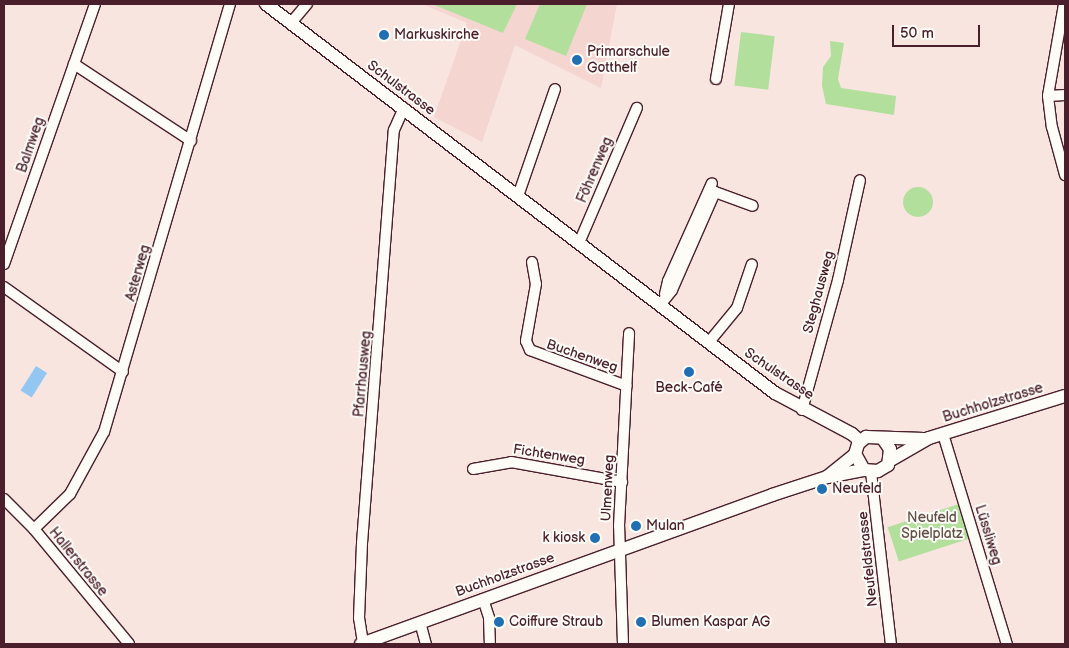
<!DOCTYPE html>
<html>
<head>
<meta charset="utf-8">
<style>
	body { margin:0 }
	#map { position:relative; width:1069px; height:648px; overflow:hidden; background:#f8e5e0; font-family:"Balsamiq Sans",sans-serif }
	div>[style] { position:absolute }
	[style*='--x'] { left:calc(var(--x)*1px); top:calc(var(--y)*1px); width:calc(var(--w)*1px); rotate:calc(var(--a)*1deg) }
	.built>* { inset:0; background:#f4d5d0 }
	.green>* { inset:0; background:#b3df9d; transform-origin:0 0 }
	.round { border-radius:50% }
	.water>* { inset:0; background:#93c7f1; transform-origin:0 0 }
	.stream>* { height:4px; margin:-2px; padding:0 2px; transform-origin:2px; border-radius:2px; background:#93c7f1 }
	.roads { filter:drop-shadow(1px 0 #4a1f2b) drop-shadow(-1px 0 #4a1f2b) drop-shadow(0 1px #4a1f2b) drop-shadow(0 -1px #4a1f2b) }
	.minor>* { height:10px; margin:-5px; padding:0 5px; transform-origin:5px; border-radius:5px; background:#fdfcf7 }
	.tertiary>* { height:12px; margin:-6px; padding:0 6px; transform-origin:6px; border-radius:6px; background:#fdfcf7 }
	.dots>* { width:14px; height:14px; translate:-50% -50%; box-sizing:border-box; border:2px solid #fdfcf7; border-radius:50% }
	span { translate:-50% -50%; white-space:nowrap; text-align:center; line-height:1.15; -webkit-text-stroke:4px #fdfcf7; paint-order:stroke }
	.poi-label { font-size:14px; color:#4a1f2b }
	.left { translate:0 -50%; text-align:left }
	.right { translate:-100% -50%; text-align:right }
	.street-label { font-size:14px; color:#4a1f2b }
	.park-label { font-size:14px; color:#644f48 }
	.frame { position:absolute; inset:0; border:5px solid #4a1f2b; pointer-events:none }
	.scale { position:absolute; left:892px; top:25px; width:88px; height:22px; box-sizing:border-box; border:2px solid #4a1f2b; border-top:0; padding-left:6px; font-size:15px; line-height:18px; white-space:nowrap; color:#4a1f2b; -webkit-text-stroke:4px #fdfcf7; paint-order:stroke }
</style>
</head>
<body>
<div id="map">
	<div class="built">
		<div style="clip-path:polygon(422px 4px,617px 4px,601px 88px,515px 45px,482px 142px,434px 117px,467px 23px)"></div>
	</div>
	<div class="green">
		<div style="clip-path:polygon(432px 4px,517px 4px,503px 33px)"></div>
		<div style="clip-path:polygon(540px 4px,587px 4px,566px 56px,525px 39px)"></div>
		<div style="left:741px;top:32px;width:34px;height:54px;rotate:7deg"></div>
		<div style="clip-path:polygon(830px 41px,844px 43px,838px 79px,841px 88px,896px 96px,894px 115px,826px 104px,822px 86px,823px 67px,831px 56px)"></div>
		<div class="round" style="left:903px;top:187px;width:30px;height:30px"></div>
		<div style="left:959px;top:504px;width:36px;height:75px;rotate:72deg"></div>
	</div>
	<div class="water">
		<div style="left:36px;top:366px;width:13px;height:29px;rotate:32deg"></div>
	</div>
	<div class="stream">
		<div style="--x:914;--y:536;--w:5;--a:22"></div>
		<div style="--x:919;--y:538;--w:14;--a:-12"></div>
		<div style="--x:933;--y:535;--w:11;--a:-38"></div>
	</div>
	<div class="roads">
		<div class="minor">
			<div style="--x:1064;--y:4;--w:93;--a:99.9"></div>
			<div style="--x:1048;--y:96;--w:31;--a:83"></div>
			<div style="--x:1052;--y:127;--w:50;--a:74.8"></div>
			<div style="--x:291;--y:23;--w:25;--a:-50"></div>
			<div style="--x:74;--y:64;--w:140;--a:33.3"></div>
			<div style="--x:716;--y:79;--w:76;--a:-80.2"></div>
			<div style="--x:1048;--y:96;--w:17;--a:-3"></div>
			<div style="--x:518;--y:196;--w:113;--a:-70.9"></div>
			<div style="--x:579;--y:243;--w:147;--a:-66.8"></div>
			<div style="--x:532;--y:262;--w:22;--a:80"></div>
			<div style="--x:536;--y:284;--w:58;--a:100"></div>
			<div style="--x:526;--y:341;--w:10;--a:66"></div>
			<div style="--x:530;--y:350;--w:103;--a:20.4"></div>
			<div style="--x:4;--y:264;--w:275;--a:-70.7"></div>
			<div style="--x:4;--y:287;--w:146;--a:35.5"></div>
			<div style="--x:665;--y:294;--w:13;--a:-77"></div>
			<div style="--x:668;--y:281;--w:107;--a:-65.8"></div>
			<div style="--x:660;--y:305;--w:19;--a:-51"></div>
			<div style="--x:672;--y:290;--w:107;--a:-66.3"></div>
			<div style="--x:715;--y:192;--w:40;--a:20.2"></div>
			<div style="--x:709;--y:342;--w:44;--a:-50.5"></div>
			<div style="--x:737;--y:308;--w:46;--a:-71.2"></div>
			<div style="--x:802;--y:410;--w:135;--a:-74.5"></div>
			<div style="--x:838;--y:280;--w:102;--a:-77.6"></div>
			<div style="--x:943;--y:434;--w:220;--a:73.1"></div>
			<div style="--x:473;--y:469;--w:39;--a:-10"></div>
			<div style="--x:511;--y:462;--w:113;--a:10.2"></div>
			<div style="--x:871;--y:472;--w:173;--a:83.4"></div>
			<div style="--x:4;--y:499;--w:42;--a:45"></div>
			<div style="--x:34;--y:529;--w:149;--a:50.4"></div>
			<div style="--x:34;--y:529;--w:50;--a:-44.2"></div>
			<div style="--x:70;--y:494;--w:71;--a:-61.3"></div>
			<div style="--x:104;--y:432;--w:446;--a:-73.6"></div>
			<div style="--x:483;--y:599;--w:20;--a:72"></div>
			<div style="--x:489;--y:618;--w:26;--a:88"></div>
			<div style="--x:420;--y:622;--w:23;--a:75"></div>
			<div style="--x:363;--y:643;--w:25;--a:-99"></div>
			<div style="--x:359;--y:618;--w:75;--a:-87.7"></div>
			<div style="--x:362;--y:543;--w:414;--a:-85.6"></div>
			<div style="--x:394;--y:130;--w:24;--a:-66"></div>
			<div style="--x:623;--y:644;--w:118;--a:-91.9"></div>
			<div style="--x:619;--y:526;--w:193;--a:-87"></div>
		</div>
		<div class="tertiary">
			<div style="--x:266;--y:4;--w:641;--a:37.39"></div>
			<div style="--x:775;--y:393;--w:87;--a:28"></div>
			<div style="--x:852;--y:434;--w:11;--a:41"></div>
			<div style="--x:883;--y:439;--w:12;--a:55"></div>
			<div style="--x:890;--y:449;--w:16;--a:97"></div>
			<div style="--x:888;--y:465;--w:12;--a:149"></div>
			<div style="--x:878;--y:471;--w:14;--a:-176"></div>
			<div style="--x:864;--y:470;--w:18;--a:-119"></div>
			<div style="--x:855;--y:454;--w:10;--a:-73"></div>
			<div style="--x:858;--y:444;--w:11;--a:-41"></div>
			<div style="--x:866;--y:437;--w:58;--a:2"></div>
			<div style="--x:889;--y:461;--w:46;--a:-29.9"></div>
			<div style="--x:929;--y:438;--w:142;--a:-17.2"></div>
			<div style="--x:827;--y:477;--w:36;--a:-39"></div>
			<div style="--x:361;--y:644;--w:437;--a:-19.9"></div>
			<div style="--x:772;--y:495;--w:58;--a:-18.1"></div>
			<div style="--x:827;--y:477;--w:38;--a:-11"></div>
		</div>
	</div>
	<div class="dots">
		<div style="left:384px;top:35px;background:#1f6fb2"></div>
		<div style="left:577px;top:60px;background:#1f6fb2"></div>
		<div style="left:689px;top:372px;background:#1f6fb2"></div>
		<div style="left:822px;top:489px;background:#1f6fb2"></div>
		<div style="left:636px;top:526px;background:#1f6fb2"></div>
		<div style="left:595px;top:538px;background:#1f6fb2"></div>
		<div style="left:499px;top:622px;background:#1f6fb2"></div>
		<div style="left:641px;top:622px;background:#1f6fb2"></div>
	</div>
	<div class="poi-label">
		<span class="left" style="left:394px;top:35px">Markuskirche</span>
		<span class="left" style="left:587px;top:60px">Primarschule<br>Gotthelf</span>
		<span style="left:689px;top:388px">Beck-Café</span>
		<span class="left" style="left:832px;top:489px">Neufeld</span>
		<span class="left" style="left:646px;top:526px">Mulan</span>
		<span class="right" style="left:585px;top:538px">k kiosk</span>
		<span class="left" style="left:509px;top:622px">Coiffure Straub</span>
		<span class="left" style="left:651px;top:622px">Blumen Kaspar AG</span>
	</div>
	<div class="street-label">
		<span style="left:401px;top:88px;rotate:37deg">Schulstrasse</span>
		<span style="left:31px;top:145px;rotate:-71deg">Balmweg</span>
		<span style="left:595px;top:170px;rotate:-67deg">Föhrenweg</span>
		<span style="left:138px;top:273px;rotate:-74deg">Asterweg</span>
		<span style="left:819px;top:292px;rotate:-75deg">Steghausweg</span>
		<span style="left:582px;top:356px;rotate:19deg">Buchenweg</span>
		<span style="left:363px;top:374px;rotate:-85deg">Pfarrhausweg</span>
		<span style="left:779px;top:374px;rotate:34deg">Schulstrasse</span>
		<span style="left:993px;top:403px;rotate:-17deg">Buchholzstrasse</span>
		<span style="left:549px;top:455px;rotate:9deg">Fichtenweg</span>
		<span style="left:608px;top:488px;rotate:-87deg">Ulmenweg</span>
		<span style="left:988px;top:535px;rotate:73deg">Lüssliweg</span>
		<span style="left:868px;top:559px;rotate:-96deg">Neufeldstrasse</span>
		<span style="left:78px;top:562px;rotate:51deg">Hallerstrasse</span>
		<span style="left:505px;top:575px;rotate:-20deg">Buchholzstrasse</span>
	</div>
	<div class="park-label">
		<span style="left:932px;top:526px">Neufeld<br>Spielplatz</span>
	</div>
	<div class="frame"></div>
	<div class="scale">50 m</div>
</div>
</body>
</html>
